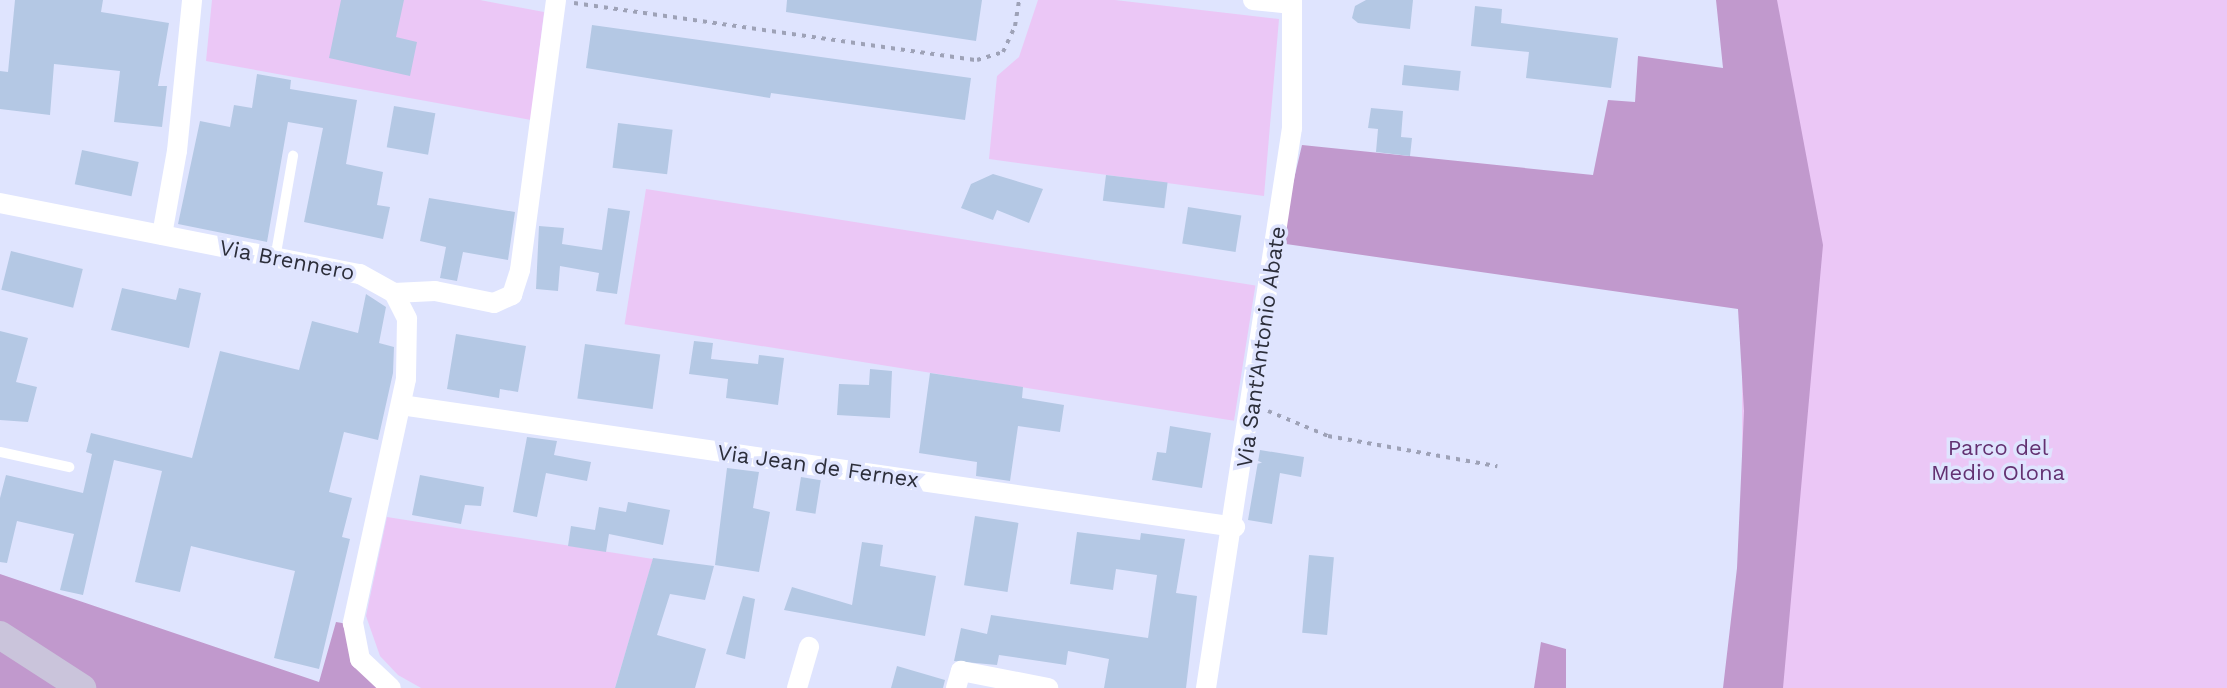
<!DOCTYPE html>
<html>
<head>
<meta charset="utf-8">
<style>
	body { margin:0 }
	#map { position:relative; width:2227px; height:688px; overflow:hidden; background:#dfe4fe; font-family:"Work Sans",sans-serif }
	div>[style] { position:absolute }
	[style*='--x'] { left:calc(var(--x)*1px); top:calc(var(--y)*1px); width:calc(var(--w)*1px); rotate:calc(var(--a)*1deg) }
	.green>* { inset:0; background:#ebc7f6; transform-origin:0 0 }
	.forest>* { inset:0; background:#c199cd }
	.building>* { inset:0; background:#b4c8e4; transform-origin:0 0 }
	.path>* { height:4px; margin-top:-2px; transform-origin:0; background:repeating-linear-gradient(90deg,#9ea2b7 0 4px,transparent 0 10px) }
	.lane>* { height:10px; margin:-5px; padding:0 5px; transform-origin:5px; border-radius:5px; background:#fff }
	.street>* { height:20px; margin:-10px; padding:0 10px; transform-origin:10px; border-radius:10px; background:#fff }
	.secondary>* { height:28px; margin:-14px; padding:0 14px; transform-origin:14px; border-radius:14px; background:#cac4db }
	span { translate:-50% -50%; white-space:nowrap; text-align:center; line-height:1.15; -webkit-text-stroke:7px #dfe4fe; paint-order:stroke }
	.street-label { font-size:22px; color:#2c2e3a }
	.park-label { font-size:22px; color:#633171 }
</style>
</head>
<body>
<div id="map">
	<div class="green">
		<div style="clip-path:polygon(212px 0,480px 0,544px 12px,531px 120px,206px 61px)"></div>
		<div style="clip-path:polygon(1038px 0,1115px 0,1279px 19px,1264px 196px,989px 159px,997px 76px,1019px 57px)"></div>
		<div style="left:1742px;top:0;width:485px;height:688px"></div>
		<div style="left:646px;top:189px;width:617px;height:137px;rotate:9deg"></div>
		<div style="clip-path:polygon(387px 517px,653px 559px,615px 688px,421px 688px,398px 675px,380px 656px,366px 616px)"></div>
	</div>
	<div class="forest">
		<div style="clip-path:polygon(1716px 0,1777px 0,1823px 245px,1783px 688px,1723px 688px,1737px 568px,1744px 411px,1738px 309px,1279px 243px,1302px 145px,1593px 175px,1608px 100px,1635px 102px,1638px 56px,1723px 68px)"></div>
		<div style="clip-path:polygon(0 574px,319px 682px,336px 622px,354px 625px,360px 660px,389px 688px,0 688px)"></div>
		<div style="clip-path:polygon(1541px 642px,1566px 649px,1566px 688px,1534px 688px)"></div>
	</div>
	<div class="building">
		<div style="clip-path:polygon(15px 0,103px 0,101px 12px,169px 23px,158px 86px,167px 86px,162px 127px,114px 122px,120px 71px,54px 64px,50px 115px,0 109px,0 71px,8px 72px)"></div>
		<div style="clip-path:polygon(341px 0,404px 0,396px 37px,417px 42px,410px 76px,329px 58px)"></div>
		<div style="clip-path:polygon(787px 0,982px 0,976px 41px,786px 12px)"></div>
		<div style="clip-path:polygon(1366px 0,1413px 0,1410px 29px,1358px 23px,1352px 18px,1355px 6px)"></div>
		<div style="clip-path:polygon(1475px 6px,1502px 9px,1501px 23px,1618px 38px,1611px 88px,1526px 78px,1529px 52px,1471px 46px)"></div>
		<div style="clip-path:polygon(592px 25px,971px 78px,965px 120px,771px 93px,770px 98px,586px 68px)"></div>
		<div style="left:1404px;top:65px;width:57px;height:20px;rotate:6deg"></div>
		<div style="clip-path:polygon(257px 74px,291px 80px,290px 89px,357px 100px,346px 164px,383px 172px,377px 205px,390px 207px,383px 239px,304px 222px,323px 128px,288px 122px,267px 242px,178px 224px,200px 121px,230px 127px,234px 105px,252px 108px)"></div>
		<div style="left:394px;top:106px;width:42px;height:42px;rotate:10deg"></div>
		<div style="clip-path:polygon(1371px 108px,1403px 111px,1401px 137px,1412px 138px,1410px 156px,1376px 152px,1378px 129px,1368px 128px)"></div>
		<div style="left:618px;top:123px;width:55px;height:45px;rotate:7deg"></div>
		<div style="left:82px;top:150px;width:58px;height:35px;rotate:12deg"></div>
		<div style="clip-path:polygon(993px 174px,1043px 189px,1029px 223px,997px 210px,993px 220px,961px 208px,971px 184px)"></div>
		<div style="left:1106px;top:175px;width:62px;height:26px;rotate:7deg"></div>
		<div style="clip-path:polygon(429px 198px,515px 212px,508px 260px,463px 252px,457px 281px,440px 278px,446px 247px,420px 241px)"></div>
		<div style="left:1188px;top:207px;width:54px;height:37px;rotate:9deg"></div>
		<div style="clip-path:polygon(608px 208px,630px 211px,617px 294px,596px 291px,599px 273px,560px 266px,558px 291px,536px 289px,539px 226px,564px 228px,562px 244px,602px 250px)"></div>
		<div style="left:11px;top:251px;width:74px;height:40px;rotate:14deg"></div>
		<div style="clip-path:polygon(122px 288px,176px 300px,179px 288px,201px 293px,189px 348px,111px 330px)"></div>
		<div style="clip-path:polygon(366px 294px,386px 307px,379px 343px,394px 347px,393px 373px,378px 440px,344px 432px,329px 492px,352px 498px,342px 537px,350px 539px,319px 669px,274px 658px,295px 571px,191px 546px,180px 592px,135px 582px,162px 471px,114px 460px,83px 595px,60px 590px,74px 534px,17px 521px,7px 563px,0 562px,0 498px,6px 475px,83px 493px,92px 454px,86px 452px,91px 433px,192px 458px,220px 351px,299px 370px,312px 321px,358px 333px)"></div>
		<div style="clip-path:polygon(0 331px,28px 338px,16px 382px,37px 387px,28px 422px,0 420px)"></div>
		<div style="clip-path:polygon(456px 334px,526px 346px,518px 392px,500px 389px,499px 398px,447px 389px)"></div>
		<div style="clip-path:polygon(694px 341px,713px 343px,711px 359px,758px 364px,759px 355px,784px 358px,778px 405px,726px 398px,728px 379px,689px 374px)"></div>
		<div style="left:585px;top:344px;width:76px;height:55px;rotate:8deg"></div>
		<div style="clip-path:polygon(870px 369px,892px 371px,890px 418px,837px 415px,839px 384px,869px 385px)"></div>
		<div style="clip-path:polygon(930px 373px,1023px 387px,1022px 398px,1064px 405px,1060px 432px,1018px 426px,1010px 481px,976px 476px,977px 462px,919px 453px)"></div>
		<div style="clip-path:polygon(1170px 426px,1211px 433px,1202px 488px,1152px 480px,1157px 452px,1166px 453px)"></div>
		<div style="clip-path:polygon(527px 437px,557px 441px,554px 455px,591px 462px,587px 481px,546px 473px,537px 517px,513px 512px)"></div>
		<div style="clip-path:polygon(1260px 450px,1304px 457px,1301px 477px,1280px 473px,1272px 524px,1248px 520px)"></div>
		<div style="clip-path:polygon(727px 468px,759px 472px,753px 508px,770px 512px,759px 572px,715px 565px)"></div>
		<div style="clip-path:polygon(420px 475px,484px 487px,481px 506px,465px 505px,461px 524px,412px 515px)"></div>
		<div style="left:801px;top:477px;width:20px;height:34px;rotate:9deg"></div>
		<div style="clip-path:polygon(628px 502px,670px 510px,663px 545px,609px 534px,606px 552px,568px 546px,571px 526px,595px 530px,599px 507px,626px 512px)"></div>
		<div style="left:975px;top:516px;width:44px;height:70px;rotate:9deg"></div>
		<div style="clip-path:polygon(1077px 532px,1140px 540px,1141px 533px,1185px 539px,1176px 593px,1197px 596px,1186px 688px,1104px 688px,1109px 659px,1068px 651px,1066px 665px,999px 655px,997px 665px,954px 661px,961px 628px,987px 634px,991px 615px,1148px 638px,1157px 575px,1116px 569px,1113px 590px,1070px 584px)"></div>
		<div style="clip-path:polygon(862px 542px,883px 545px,880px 566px,936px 576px,925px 636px,784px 610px,792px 587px,852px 605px)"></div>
		<div style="left:1309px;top:555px;width:25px;height:78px;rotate:5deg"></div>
		<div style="clip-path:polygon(653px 558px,714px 566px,705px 600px,670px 594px,657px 635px,706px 649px,695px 688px,615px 688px)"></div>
		<div style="clip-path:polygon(743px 596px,755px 599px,745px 659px,726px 654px)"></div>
		<div style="clip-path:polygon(897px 666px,945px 680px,943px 688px,891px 688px)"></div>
	</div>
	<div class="path">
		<div style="--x:574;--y:3;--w:407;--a:8.1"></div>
		<div style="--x:977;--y:60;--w:27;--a:-17"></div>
		<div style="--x:1003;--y:52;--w:29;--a:-65"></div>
		<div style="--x:1015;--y:26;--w:26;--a:-81"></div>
		<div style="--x:1268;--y:411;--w:65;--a:22.6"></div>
		<div style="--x:1328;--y:436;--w:172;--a:10.1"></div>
	</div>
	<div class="lane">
		<div style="--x:275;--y:259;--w:105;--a:-80.1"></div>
		<div style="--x:0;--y:452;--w:71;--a:12.3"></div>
	</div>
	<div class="street">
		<div style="--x:1253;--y:0;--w:39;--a:6"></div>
		<div style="--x:0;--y:203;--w:367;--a:11.2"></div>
		<div style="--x:360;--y:274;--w:39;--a:29"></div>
		<div style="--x:394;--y:293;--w:29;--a:63"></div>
		<div style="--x:407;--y:319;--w:60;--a:91"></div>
		<div style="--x:406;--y:379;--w:250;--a:102.3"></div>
		<div style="--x:353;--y:623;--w:37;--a:79"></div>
		<div style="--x:360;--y:659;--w:42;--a:43.1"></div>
		<div style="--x:162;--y:235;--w:85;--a:-79.9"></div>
		<div style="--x:177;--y:151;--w:152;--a:-84.3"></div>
		<div style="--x:394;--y:293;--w:41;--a:-2.8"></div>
		<div style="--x:435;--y:291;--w:60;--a:11.5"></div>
		<div style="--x:494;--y:303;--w:20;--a:-24"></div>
		<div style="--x:512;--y:295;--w:26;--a:-72"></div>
		<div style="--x:520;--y:270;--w:272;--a:-82.4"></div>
		<div style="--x:401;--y:405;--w:843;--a:8.32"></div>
		<div style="--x:797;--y:688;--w:43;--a:-73.7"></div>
		<div style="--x:956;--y:688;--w:18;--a:-74"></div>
		<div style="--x:961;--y:671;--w:89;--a:11.1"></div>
		<div style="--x:1206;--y:688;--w:567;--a:-81.27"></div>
		<div style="--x:1292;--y:128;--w:128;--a:-90"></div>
	</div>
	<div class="secondary">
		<div style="--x:0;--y:635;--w:98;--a:32.9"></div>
	</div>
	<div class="street-label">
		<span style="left:287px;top:260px;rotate:11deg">Via Brennero</span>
		<span style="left:1261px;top:347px;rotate:-82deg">Via Sant'Antonio Abate</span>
		<span style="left:818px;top:466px;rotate:8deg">Via Jean de Fernex</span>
	</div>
	<div class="park-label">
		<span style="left:1998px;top:460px">Parco del<br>Medio Olona</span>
	</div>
</div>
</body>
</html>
